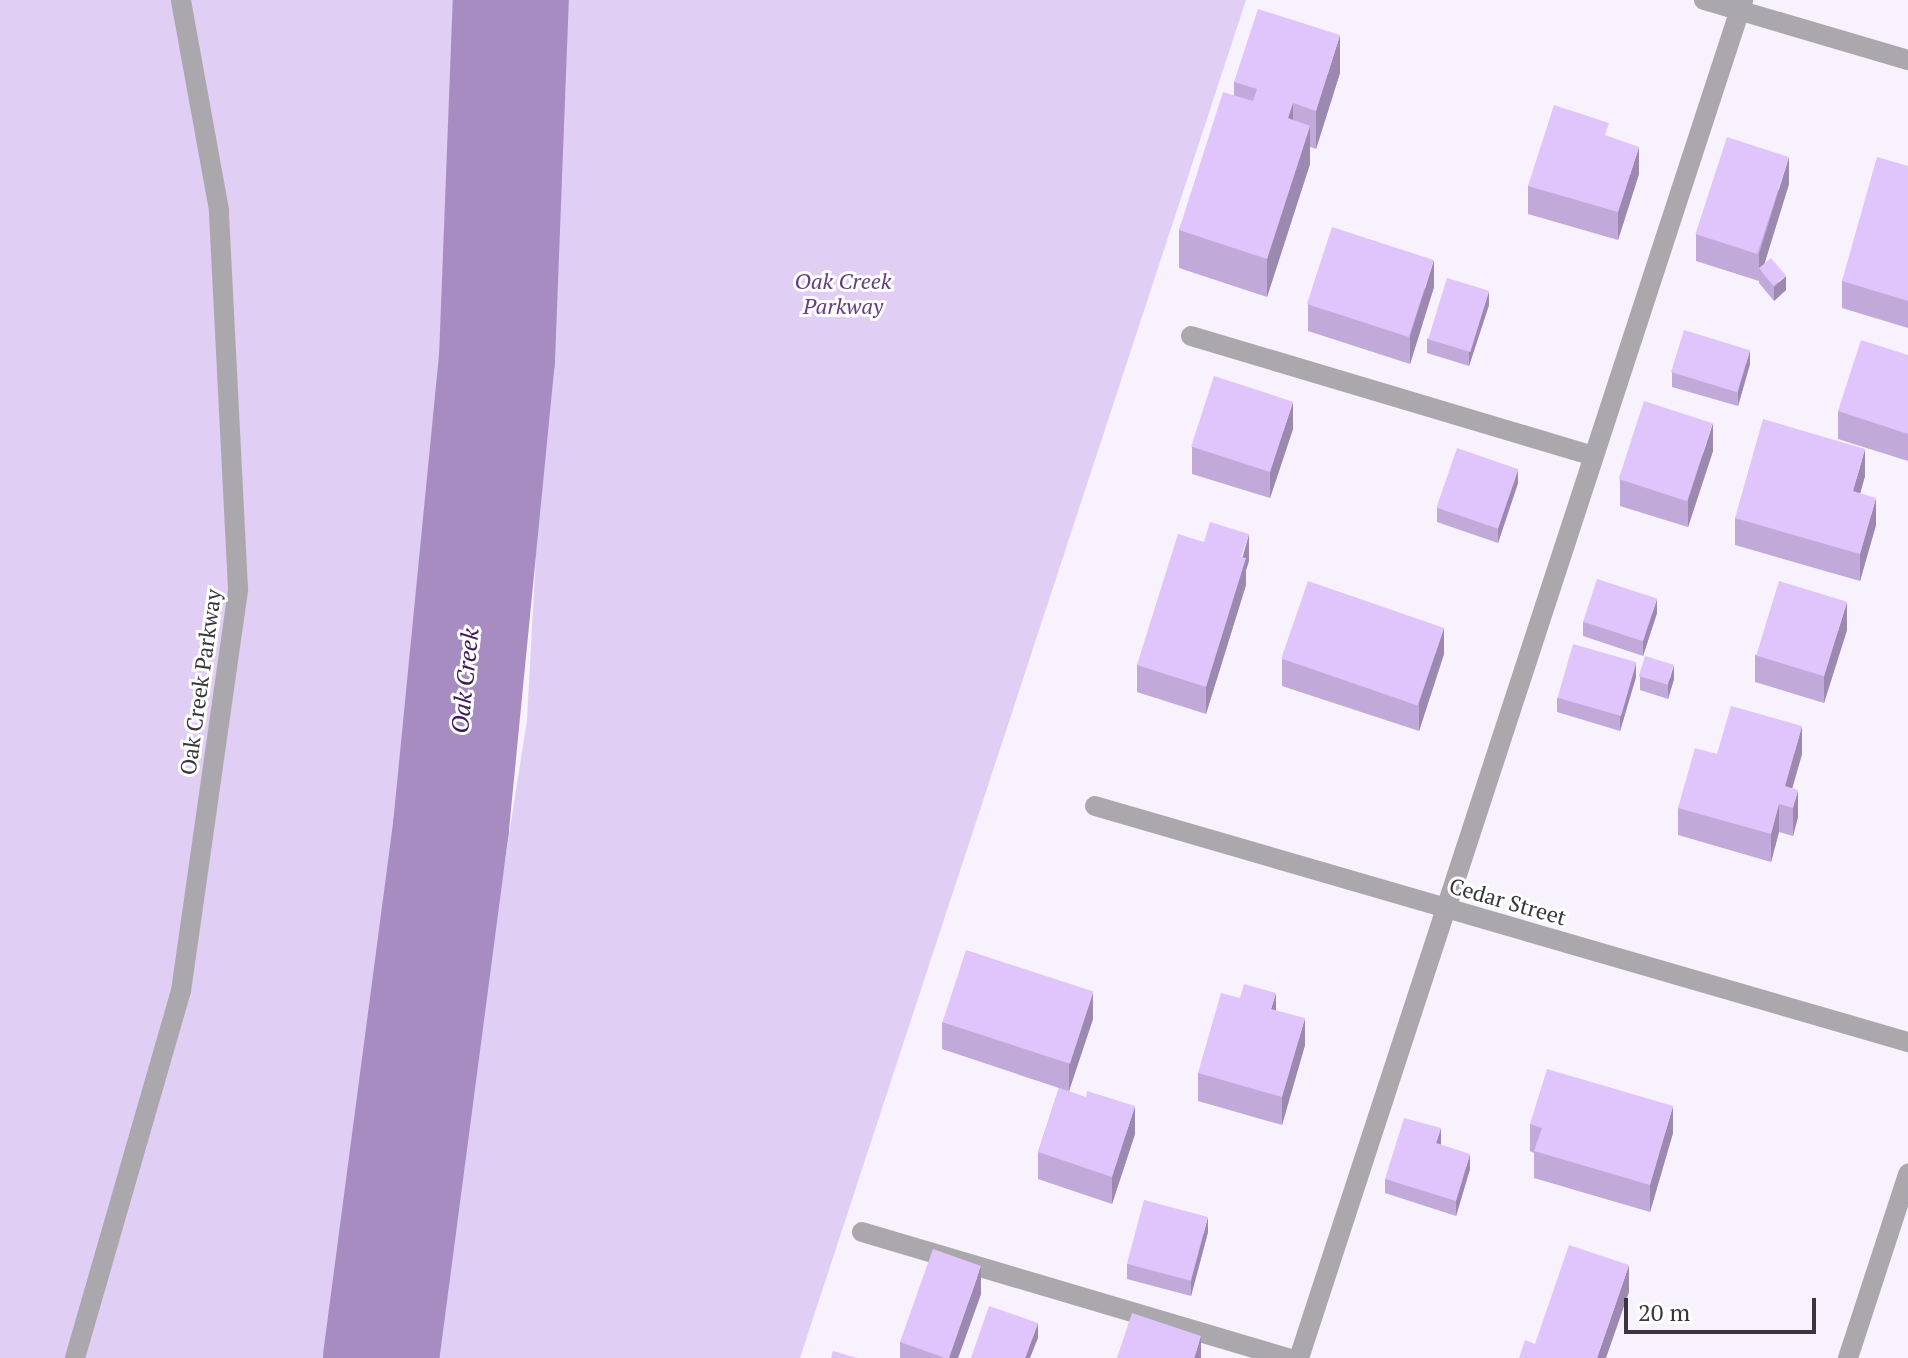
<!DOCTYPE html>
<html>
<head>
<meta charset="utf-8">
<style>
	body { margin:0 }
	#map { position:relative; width:1908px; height:1358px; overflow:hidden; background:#f7f2fd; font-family:"PT Serif",serif }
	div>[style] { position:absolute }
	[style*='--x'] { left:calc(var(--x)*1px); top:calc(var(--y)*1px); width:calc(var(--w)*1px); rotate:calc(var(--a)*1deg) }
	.green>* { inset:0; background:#e0cef4 }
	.river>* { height:116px; margin:-58px; padding:0 58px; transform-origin:58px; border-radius:58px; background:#a78cc1 }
	.service>* { height:20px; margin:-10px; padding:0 10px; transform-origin:10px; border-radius:10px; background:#aaa8ac }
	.minor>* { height:20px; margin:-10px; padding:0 10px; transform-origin:10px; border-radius:10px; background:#aaa8ac }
	.wall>* { inset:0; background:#c1a9d9 }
	.shaded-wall>* { inset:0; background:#9d89b0 }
	.building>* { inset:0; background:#e0c4fc; transform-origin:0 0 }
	span { translate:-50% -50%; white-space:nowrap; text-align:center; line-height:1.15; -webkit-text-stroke:6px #fff; paint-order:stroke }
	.park-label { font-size:22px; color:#633f82; font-style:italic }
	.street-label { font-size:22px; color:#39373b }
	.water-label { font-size:24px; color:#3d1959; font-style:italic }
	.scale { position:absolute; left:1624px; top:1298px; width:192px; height:36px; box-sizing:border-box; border:4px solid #39373b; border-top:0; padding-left:10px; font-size:24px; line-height:28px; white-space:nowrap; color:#39373b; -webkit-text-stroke:6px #fff; paint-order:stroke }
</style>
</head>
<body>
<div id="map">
	<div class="green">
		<div style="clip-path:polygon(0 0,463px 0,425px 709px,325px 1358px,0 1358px)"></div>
		<div style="clip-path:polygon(566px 0,1246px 0,800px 1358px,427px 1358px,527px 720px)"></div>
	</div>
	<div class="river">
		<div style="--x:381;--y:1358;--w:536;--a:-82.49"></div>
		<div style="--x:451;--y:827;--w:470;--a:-84.4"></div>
		<div style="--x:497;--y:359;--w:359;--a:-87.8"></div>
	</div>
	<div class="service">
		<div style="--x:1191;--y:336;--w:420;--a:16.6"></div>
		<div style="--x:862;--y:1232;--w:444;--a:16.5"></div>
		<div style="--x:1299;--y:1358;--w:1429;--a:-71.89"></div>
	</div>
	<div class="minor">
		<div style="--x:1704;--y:0;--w:213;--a:16.4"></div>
		<div style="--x:1095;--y:806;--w:847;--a:16.19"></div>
		<div style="--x:75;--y:1358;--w:382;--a:-73.9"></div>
		<div style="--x:181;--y:991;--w:406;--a:-81.9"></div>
		<div style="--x:238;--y:589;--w:379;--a:-92.9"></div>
		<div style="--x:219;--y:210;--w:213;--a:-100.3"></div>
		<div style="--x:1848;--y:1358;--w:194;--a:-71.9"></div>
	</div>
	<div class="wall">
		<div style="clip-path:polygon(1340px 73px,1316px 149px,1310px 147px,1310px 164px,1267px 297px,1179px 268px,1179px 230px,1234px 95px,1234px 82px)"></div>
		<div style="clip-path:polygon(1908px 166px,1908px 328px,1842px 308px,1842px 281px)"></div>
		<div style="clip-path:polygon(1639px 174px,1618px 240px,1528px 214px,1528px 186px)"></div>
		<div style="clip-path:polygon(1789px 184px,1764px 264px,1786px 290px,1774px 301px,1759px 283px,1759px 281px,1696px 261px,1696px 234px)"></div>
		<div style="clip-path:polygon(1434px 287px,1410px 364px,1308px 331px,1308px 304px)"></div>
		<div style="clip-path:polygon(1489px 305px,1469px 366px,1427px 353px,1427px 339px)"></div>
		<div style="clip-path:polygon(1908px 355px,1908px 461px,1838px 439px,1838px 411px)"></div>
		<div style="clip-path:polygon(1750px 364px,1738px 406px,1672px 387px,1672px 372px)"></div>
		<div style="clip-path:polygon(1293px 429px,1270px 498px,1192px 474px,1192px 447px)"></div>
		<div style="clip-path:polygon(1713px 451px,1688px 527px,1620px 506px,1620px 479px)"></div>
		<div style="clip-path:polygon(1865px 476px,1860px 493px,1876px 525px,1860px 581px,1735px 545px,1735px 518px)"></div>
		<div style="clip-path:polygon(1518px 483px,1498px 543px,1437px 522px,1437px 508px)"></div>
		<div style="clip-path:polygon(1249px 561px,1246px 570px,1246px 585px,1206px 714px,1137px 692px,1137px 665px)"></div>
		<div style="clip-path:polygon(1657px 613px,1643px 656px,1583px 636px,1583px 622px)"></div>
		<div style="clip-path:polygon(1847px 630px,1824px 703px,1755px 682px,1755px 655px)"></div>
		<div style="clip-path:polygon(1444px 654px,1419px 731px,1282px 686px,1282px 659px)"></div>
		<div style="clip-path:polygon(1640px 676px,1674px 679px,1668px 699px,1640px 690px)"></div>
		<div style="clip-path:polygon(1636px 677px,1620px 731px,1557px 712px,1557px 698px)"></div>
		<div style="clip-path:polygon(1717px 754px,1802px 754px,1792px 788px,1798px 817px,1793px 836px,1779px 832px,1771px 862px,1678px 835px,1678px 808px)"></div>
		<div style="clip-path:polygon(1276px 1010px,1305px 1045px,1282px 1125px,1198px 1101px,1198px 1073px)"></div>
		<div style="clip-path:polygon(1093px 1019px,1069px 1091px,1135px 1134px,1112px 1204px,1038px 1179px,1038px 1152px,1059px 1088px,942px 1049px,942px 1022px)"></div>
		<div style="clip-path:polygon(1530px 1124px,1673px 1133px,1650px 1212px,1534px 1178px,1534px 1153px,1530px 1151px)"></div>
		<div style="clip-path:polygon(1441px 1143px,1441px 1145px,1470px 1169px,1456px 1216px,1385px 1193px,1385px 1179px)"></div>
		<div style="clip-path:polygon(1208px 1232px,1191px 1296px,1127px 1279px,1127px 1264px)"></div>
		<div style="clip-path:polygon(981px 1294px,958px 1358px,900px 1358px,900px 1342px)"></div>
	</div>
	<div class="shaded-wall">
		<div style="clip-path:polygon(1340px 35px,1340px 73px,1316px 149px,1316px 111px)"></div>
		<div style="clip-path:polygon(1293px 103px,1293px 141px,1288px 118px)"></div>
		<div style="clip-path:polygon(1310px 126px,1310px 164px,1267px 297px,1267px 259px)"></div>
		<div style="clip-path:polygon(1639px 147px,1639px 174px,1618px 240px,1618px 212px)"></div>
		<div style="clip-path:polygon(1789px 157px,1789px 184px,1762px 272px,1759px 269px,1759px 281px,1759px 254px)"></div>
		<div style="clip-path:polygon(1434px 260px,1434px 287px,1410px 364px,1410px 336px)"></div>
		<div style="clip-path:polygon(1786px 276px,1786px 290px,1774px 301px,1774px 287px)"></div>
		<div style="clip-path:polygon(1489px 291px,1489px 305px,1469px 366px,1469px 352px)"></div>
		<div style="clip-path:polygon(1750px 350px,1750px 364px,1738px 406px,1738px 392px)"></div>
		<div style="clip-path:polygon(1293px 402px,1293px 429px,1270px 498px,1270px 471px)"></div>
		<div style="clip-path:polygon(1713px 423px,1713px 451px,1688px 527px,1688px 500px)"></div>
		<div style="clip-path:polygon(1865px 449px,1865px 476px,1853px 519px,1853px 491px)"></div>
		<div style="clip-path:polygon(1518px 469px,1518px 483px,1498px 543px,1498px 528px)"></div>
		<div style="clip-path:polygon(1876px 498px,1876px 525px,1860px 581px,1860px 554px)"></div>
		<div style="clip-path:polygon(1249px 534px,1249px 561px,1246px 570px,1246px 585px,1206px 714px,1206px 687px)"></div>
		<div style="clip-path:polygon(1657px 599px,1657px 613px,1643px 656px,1643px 641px)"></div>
		<div style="clip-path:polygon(1847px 602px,1847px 630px,1824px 703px,1824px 676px)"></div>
		<div style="clip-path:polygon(1444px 627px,1444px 654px,1419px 731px,1419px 703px)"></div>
		<div style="clip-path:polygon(1636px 662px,1636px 677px,1620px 731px,1620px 717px)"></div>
		<div style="clip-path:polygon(1674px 665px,1674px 679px,1668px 699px,1668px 685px)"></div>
		<div style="clip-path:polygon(1802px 726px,1802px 754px,1787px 807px,1785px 786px)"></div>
		<div style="clip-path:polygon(1798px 790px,1798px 817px,1793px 836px,1793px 808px)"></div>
		<div style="clip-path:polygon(1779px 804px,1779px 832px,1771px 862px,1771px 834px)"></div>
		<div style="clip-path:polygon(1093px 992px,1093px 1019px,1069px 1091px,1069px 1064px)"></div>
		<div style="clip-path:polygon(1276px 993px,1276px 1020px,1271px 1009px)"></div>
		<div style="clip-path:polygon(1305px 1018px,1305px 1045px,1282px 1125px,1282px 1097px)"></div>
		<div style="clip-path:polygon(1135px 1106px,1135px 1134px,1112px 1204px,1112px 1177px)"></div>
		<div style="clip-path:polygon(1673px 1106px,1673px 1133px,1650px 1212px,1650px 1185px)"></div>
		<div style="clip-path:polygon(1441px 1128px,1441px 1143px,1436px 1158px,1436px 1143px)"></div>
		<div style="clip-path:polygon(1470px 1154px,1470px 1169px,1456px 1216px,1456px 1201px)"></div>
		<div style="clip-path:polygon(1208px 1217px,1208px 1232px,1191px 1296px,1191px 1281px)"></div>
		<div style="clip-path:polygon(1629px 1265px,1629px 1292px,1606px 1358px,1597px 1358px)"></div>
		<div style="clip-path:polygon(981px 1266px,981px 1294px,958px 1358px,949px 1358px)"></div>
		<div style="clip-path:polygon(1038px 1323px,1038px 1338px,1030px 1358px,1025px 1358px)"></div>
		<div style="clip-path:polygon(1201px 1336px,1201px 1358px,1194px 1358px)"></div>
	</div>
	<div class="building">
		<div style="clip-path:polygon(1258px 9px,1340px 35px,1316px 111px,1293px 103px,1288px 118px,1310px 126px,1267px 259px,1179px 230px,1223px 92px,1253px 101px,1257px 89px,1234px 82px)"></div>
		<div style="clip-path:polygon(1554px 105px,1609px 123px,1605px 135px,1639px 147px,1618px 212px,1528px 186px)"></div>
		<div style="left:1727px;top:137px;width:65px;height:102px;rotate:18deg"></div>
		<div style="clip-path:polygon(1877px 157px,1908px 166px,1908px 301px,1842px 281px)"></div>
		<div style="left:1332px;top:227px;width:107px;height:81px;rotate:18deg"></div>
		<div style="left:1771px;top:258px;width:23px;height:16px;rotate:50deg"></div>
		<div style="left:1447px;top:278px;width:44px;height:64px;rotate:17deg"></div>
		<div style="left:1684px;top:330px;width:69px;height:44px;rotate:17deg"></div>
		<div style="clip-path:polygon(1861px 340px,1908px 355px,1908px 434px,1838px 411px)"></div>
		<div style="left:1214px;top:376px;width:83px;height:74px;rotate:18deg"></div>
		<div style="left:1644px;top:401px;width:72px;height:82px;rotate:18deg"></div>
		<div style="clip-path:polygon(1763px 419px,1865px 449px,1853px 491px,1876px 498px,1860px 554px,1735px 518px)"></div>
		<div style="left:1457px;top:448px;width:65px;height:63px;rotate:19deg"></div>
		<div style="clip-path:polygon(1210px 522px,1249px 534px,1241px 557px,1246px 558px,1206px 687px,1137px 665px,1178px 534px,1204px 542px)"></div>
		<div style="left:1597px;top:579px;width:63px;height:45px;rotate:18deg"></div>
		<div style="left:1308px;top:581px;width:144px;height:82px;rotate:19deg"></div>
		<div style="left:1779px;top:581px;width:71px;height:78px;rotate:17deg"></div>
		<div style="left:1573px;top:644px;width:66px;height:56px;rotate:16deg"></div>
		<div style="left:1645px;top:656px;width:30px;height:21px;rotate:17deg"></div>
		<div style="clip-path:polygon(1731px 706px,1802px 726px,1785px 786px,1798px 790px,1793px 808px,1779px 804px,1771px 834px,1678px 808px,1695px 748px,1717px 754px)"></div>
		<div style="left:966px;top:950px;width:134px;height:76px;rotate:18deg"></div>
		<div style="clip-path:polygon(1244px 984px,1276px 993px,1271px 1009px,1305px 1018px,1282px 1097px,1198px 1073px,1221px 993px,1240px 998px)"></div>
		<div style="clip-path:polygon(1547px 1069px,1673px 1106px,1650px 1185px,1534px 1151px,1542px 1128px,1530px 1124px)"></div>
		<div style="clip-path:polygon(1059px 1088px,1086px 1097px,1087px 1091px,1135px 1106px,1112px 1177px,1038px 1152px)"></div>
		<div style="clip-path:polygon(1404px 1118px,1441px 1128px,1436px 1143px,1470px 1154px,1456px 1201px,1385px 1179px)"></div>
		<div style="left:1144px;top:1200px;width:66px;height:66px;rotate:15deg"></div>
		<div style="clip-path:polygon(1569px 1245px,1629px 1265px,1597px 1358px,1519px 1358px,1525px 1340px,1535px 1344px)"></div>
		<div style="clip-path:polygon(933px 1249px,981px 1266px,949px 1358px,945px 1358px,900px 1342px)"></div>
		<div style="clip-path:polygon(989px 1306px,1038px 1323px,1025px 1358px,971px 1358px)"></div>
		<div style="clip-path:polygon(1132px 1313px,1201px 1336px,1194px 1358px,1117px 1358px)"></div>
		<div style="clip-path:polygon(833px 1351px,857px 1358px,831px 1358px)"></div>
	</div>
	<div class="park-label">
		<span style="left:843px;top:293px">Oak Creek<br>Parkway</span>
	</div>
	<div class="street-label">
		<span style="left:200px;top:682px;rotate:-82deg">Oak Creek Parkway</span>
		<span style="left:1508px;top:901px;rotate:16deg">Cedar Street</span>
	</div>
	<div class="water-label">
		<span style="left:465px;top:681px;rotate:-84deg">Oak Creek</span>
	</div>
	<div class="scale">20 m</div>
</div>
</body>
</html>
